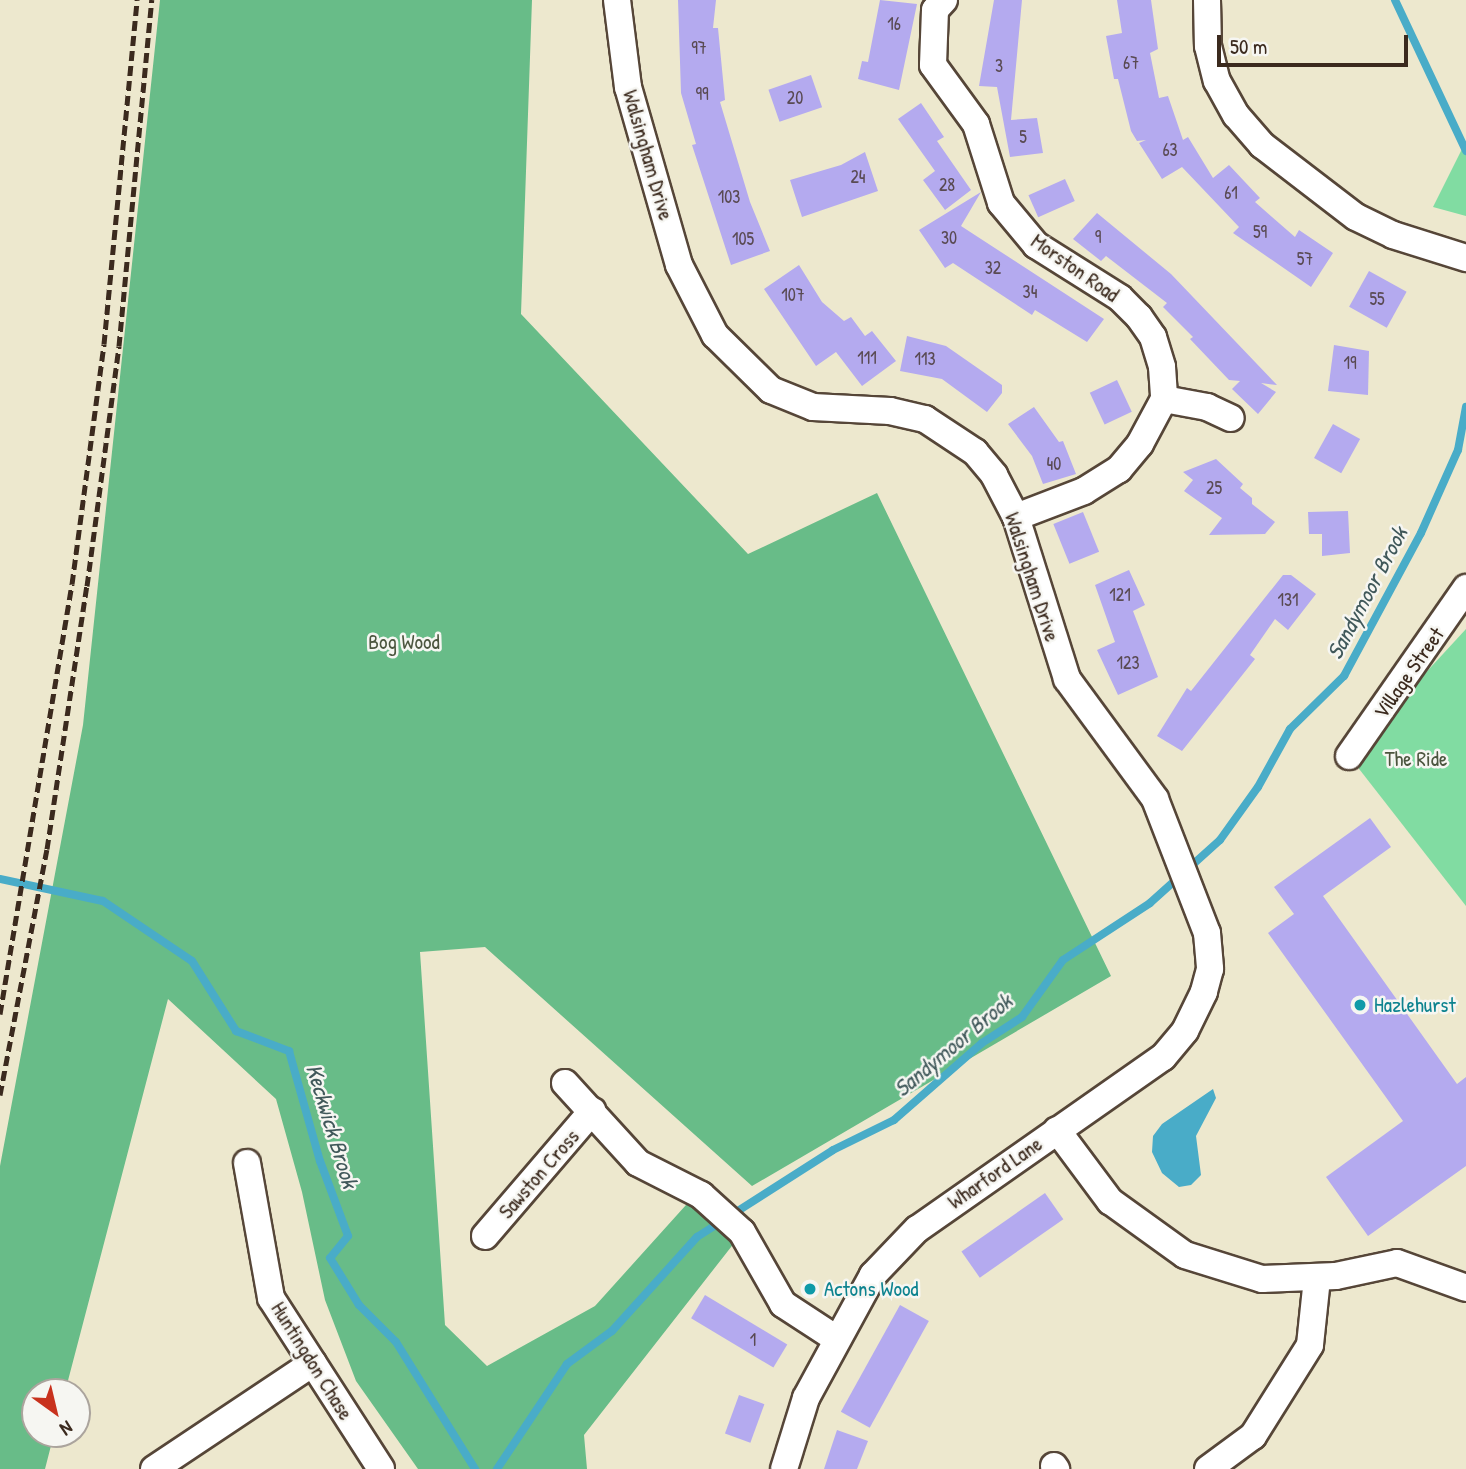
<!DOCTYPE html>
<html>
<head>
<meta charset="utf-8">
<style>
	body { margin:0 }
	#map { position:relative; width:1466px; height:1469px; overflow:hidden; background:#ede8ce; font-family:"Patrick Hand",sans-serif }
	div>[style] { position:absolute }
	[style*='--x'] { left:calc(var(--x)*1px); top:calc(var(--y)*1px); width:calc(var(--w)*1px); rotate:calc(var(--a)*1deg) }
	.green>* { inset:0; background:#81dca2 }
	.forest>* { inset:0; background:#68bc88 }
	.water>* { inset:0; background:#49acc8 }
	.stream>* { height:8px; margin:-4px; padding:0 4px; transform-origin:4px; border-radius:4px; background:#49acc8 }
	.building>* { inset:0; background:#b4aaef; transform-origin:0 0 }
	.roads { filter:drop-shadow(2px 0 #564638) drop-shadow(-2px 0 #564638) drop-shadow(0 2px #564638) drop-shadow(0 -2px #564638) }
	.street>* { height:26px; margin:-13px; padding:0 13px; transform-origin:13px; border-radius:13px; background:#fff }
	.rail>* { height:5px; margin-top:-2.5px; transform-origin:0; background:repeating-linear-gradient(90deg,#3b2a1e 0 10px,transparent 0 15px) }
	.dots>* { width:19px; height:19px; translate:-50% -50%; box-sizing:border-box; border:4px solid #f6f6f2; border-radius:50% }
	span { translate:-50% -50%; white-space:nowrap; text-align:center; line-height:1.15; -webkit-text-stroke:5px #f6f6f2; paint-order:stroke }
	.number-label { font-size:18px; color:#594a52 }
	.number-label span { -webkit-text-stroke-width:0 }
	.street-label { font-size:21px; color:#3b2a1e }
	.park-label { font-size:21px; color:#4c563f }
	.culture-label { font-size:21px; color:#0d838f }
	.left { translate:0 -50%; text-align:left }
	.water-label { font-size:23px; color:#40585a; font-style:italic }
	.north { position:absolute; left:21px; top:1378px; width:70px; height:70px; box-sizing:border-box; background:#f6f6f2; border:2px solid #aba49d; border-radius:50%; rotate:146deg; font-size:19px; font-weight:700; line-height:28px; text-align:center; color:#3b2a1e }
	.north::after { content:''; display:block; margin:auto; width:24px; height:32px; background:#c8321e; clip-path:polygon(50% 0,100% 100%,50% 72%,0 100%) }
	.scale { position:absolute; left:1217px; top:35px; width:191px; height:32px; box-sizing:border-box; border:4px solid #3b2a1e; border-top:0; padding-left:9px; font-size:21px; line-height:24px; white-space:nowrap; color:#3b2a1e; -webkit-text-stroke:5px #f6f6f2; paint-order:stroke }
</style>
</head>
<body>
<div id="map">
	<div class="green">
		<div style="clip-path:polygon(1466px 141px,1466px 216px,1433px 207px)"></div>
		<div style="clip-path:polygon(1466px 629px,1466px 906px,1349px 756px)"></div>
	</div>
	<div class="forest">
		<div style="clip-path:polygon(160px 0,532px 0,521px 314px,748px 554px,877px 493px,1111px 976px,752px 1186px,485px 947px,420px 952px,445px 1325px,487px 1366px,595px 1306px,695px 1195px,742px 1233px,584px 1435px,587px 1469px,418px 1469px,356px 1381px,325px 1300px,302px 1192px,276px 1099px,168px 999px,65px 1392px,35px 1392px,35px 1434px,54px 1434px,45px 1469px,0 1469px,0 1166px,83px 725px)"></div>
	</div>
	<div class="water">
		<div style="clip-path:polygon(1213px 1089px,1216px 1098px,1196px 1136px,1201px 1175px,1191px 1185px,1179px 1187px,1162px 1173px,1152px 1152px,1153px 1136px,1162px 1124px)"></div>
	</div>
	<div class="stream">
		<div style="--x:1395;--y:0;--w:167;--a:64.8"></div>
		<div style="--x:0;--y:879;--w:105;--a:12.1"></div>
		<div style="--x:103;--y:901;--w:107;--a:34"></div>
		<div style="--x:192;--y:961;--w:83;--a:57.8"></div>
		<div style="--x:236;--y:1031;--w:57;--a:20.7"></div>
		<div style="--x:289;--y:1051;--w:114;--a:74.3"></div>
		<div style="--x:320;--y:1161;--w:80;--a:69.5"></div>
		<div style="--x:348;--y:1236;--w:28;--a:129"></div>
		<div style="--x:330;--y:1258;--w:55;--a:58.3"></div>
		<div style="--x:359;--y:1305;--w:52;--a:45"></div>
		<div style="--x:396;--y:1342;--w:150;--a:58.1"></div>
		<div style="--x:497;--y:1469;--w:126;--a:-56.3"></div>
		<div style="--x:567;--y:1364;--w:56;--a:-36.3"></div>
		<div style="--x:612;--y:1331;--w:127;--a:-47.9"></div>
		<div style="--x:697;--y:1237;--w:161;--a:-32.6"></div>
		<div style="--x:833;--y:1150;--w:68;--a:-26.2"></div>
		<div style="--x:894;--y:1120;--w:117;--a:-41.2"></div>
		<div style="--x:982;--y:1043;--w:48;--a:-33"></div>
		<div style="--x:1022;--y:1017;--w:70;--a:-54.3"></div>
		<div style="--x:1063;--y:960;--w:104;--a:-33.2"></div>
		<div style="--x:1150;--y:903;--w:94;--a:-42"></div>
		<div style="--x:1220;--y:840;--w:65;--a:-54.4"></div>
		<div style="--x:1258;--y:787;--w:66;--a:-61.1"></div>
		<div style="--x:1290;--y:729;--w:76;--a:-44.5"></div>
		<div style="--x:1344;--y:676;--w:162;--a:-61.7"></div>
		<div style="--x:1421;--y:533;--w:91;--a:-66"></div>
		<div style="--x:1458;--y:450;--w:44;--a:-79.5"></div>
	</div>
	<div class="building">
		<div style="clip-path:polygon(678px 0,716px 0,713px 28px,718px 28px,725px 100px,720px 102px,750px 202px,770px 251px,731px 265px,692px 145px,696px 144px,681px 93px)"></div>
		<div style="clip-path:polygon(880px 0,917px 4px,899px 90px,858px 79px,862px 61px,868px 62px)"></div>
		<div style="clip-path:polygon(994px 0,1022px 0,1011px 120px,1037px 118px,1043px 153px,1010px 157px,997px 87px,979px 86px)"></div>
		<div style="clip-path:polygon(1117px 0,1151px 0,1158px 49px,1150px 53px,1159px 98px,1168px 96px,1183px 140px,1188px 137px,1213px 178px,1229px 165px,1260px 198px,1255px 202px,1295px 237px,1299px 230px,1333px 253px,1311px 287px,1233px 233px,1239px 227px,1182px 167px,1162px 179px,1139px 143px,1146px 140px,1137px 141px,1131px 131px,1118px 79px,1114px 79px,1106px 36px,1122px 33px)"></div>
		<div style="left:811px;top:75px;width:34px;height:45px;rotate:71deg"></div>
		<div style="clip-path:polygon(921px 103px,944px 137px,937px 141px,971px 190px,945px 210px,923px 180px,935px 171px,898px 119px)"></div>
		<div style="clip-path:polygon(865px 152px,878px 191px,802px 217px,790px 180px,841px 165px)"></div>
		<div style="left:1065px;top:179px;width:24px;height:40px;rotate:66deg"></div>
		<div style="clip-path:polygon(981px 192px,961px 226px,1104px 319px,1087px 342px,1035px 310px,1032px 315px,953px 263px,945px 268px,919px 230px)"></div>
		<div style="clip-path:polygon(1097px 213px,1171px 274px,1277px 385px,1261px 383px,1276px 392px,1258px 414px,1232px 389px,1240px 381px,1229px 380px,1190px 339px,1193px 337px,1163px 307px,1167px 303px,1106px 256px,1101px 261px,1073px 239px)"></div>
		<div style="clip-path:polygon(799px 265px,822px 302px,844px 321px,851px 317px,865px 336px,872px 331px,896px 361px,862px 386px,836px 352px,816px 366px,764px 289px)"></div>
		<div style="left:1369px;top:271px;width:43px;height:41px;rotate:29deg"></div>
		<div style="clip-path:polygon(907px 336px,946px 346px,1002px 385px,1002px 393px,987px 412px,942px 379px,900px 371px)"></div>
		<div style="clip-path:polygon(1334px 345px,1369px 351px,1368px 395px,1328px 391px)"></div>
		<div style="left:1117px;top:380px;width:35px;height:30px;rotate:65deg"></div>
		<div style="clip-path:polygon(1034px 407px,1059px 442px,1063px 441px,1076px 474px,1043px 484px,1032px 456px,1008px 424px)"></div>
		<div style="left:1333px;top:424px;width:31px;height:39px;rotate:29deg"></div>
		<div style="clip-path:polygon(1216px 459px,1243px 484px,1240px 488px,1252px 498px,1252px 504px,1275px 522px,1265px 534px,1209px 535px,1222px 518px,1184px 491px,1193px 480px,1183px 472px)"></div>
		<div style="clip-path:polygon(1348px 511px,1350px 553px,1322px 556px,1322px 534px,1309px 534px,1308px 512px)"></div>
		<div style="left:1083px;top:512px;width:43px;height:32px;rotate:68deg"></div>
		<div style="clip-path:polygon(1129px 570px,1145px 605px,1133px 611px,1158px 677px,1118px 695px,1097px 650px,1115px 642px,1095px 585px)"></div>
		<div style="clip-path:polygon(1283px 575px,1291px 575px,1316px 594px,1288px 630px,1275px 619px,1250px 655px,1255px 659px,1182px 751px,1157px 736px,1187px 688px,1191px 691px)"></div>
		<div style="clip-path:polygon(1370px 818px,1391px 847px,1323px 896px,1457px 1084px,1466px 1077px,1466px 1166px,1368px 1236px,1326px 1177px,1403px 1121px,1268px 933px,1294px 914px,1274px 887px)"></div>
		<div style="left:1045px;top:1193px;width:32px;height:102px;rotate:55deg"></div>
		<div style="left:705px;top:1295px;width:96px;height:27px;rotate:31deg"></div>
		<div style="left:900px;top:1305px;width:33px;height:122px;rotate:29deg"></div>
		<div style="left:739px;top:1395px;width:27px;height:41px;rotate:20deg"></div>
		<div style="clip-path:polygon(837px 1430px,868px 1441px,857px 1469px,824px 1469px)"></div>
	</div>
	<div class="roads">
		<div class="street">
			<div style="--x:617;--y:0;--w:88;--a:82.8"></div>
			<div style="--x:628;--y:87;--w:185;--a:74"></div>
			<div style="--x:679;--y:265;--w:79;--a:62.8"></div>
			<div style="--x:715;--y:335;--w:78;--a:44.5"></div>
			<div style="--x:771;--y:390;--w:45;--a:22"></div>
			<div style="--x:813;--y:407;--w:77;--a:3"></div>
			<div style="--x:890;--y:411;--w:36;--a:13"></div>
			<div style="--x:925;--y:419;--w:60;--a:33.4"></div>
			<div style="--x:975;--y:452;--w:30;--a:50"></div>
			<div style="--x:994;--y:475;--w:47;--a:62.4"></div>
			<div style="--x:1016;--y:517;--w:170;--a:72.5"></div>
			<div style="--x:1067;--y:679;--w:149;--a:53.7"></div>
			<div style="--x:1155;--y:799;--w:144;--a:68.8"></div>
			<div style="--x:1207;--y:933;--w:36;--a:85"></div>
			<div style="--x:1210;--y:969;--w:24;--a:105"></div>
			<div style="--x:1204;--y:992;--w:43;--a:116"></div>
			<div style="--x:1185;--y:1031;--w:34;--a:130"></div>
			<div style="--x:1163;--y:1057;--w:300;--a:145"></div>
			<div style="--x:917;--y:1229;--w:64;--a:133.7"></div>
			<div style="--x:873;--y:1275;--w:140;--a:118.6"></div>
			<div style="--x:806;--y:1398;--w:74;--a:107.2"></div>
			<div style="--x:944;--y:0;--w:13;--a:132"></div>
			<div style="--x:935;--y:10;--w:55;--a:92.1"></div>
			<div style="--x:933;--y:65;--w:73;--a:53.9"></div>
			<div style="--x:976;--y:124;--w:83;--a:72.4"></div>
			<div style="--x:1001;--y:203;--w:55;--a:50.2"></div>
			<div style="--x:1036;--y:245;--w:99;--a:32.2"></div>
			<div style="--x:1120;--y:298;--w:27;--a:45"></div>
			<div style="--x:1139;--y:317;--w:24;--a:55"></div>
			<div style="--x:1153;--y:337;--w:31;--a:73"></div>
			<div style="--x:1162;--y:367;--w:32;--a:86"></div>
			<div style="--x:1164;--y:399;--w:51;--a:118.1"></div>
			<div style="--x:1140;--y:444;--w:33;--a:130"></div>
			<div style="--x:1119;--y:469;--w:41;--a:147.8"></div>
			<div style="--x:1084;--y:491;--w:73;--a:159.1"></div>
			<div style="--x:1207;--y:0;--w:46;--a:88.8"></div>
			<div style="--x:1208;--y:46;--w:36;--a:76"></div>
			<div style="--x:1217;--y:81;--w:39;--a:61"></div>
			<div style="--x:1236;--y:115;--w:40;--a:49"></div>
			<div style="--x:1262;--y:145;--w:118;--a:37.5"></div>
			<div style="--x:1356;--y:217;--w:41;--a:25.9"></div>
			<div style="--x:1393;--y:235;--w:77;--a:17.5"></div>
			<div style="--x:1164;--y:399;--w:44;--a:10.5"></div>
			<div style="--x:1207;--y:407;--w:26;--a:25"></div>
			<div style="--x:1349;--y:756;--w:205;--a:-55.1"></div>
			<div style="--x:565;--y:1083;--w:108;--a:47.6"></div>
			<div style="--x:638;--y:1163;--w:71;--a:26.9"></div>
			<div style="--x:701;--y:1195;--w:55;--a:42.1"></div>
			<div style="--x:742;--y:1232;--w:83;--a:60.3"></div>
			<div style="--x:783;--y:1304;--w:62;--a:33.2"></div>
			<div style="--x:1057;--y:1130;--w:89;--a:53.3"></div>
			<div style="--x:1110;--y:1201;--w:92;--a:35.8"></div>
			<div style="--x:1185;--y:1255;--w:81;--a:17.3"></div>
			<div style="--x:1262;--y:1279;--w:74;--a:-2.3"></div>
			<div style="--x:1336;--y:1276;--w:62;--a:-12"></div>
			<div style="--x:1397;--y:1263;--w:73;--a:19.9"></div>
			<div style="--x:247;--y:1163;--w:137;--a:79.9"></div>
			<div style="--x:271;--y:1298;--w:203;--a:57.2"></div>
			<div style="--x:485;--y:1236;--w:165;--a:-49.4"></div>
			<div style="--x:1054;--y:1466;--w:4;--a:56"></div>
			<div style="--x:154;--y:1469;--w:191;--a:-33.7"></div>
			<div style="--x:1208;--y:1469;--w:56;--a:-36.3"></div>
			<div style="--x:1253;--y:1436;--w:107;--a:-57.9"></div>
			<div style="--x:1310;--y:1345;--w:67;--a:-84"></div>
		</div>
	</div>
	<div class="rail">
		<div style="--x:0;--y:1014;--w:436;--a:-80.5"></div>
		<div style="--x:72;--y:584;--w:242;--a:-82.4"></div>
		<div style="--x:104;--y:344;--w:346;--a:-84.5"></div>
		<div style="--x:0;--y:1095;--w:250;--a:-79.2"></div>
		<div style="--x:47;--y:849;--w:266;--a:-81.4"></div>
		<div style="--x:87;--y:586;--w:242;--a:-82.4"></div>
		<div style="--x:119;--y:346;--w:348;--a:-84.6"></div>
	</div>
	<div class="dots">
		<div style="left:1360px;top:1005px;background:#0f9aa8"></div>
		<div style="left:810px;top:1289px;background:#0f9aa8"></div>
	</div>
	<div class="number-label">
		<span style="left:894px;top:24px">16</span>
		<span style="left:699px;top:48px">97</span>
		<span style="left:1131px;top:63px">67</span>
		<span style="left:999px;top:66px">3</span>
		<span style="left:702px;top:94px">99</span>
		<span style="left:795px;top:98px">20</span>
		<span style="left:1023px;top:137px">5</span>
		<span style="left:1170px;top:150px">63</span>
		<span style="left:858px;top:177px">24</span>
		<span style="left:947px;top:185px">28</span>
		<span style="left:1231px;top:193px">61</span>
		<span style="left:729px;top:197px">103</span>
		<span style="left:1260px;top:232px">59</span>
		<span style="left:1098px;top:237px">9</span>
		<span style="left:949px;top:238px">30</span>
		<span style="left:743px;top:239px">105</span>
		<span style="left:1305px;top:259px">57</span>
		<span style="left:993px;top:268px">32</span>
		<span style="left:1030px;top:292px">34</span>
		<span style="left:793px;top:295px">107</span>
		<span style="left:1377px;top:299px">55</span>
		<span style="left:867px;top:358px">111</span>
		<span style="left:925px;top:359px">113</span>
		<span style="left:1350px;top:363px">19</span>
		<span style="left:1054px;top:464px">40</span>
		<span style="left:1214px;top:488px">25</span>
		<span style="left:1120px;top:595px">121</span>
		<span style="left:1288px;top:600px">131</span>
		<span style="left:1128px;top:663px">123</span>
		<span style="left:753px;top:1340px">1</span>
	</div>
	<div class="street-label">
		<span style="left:648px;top:155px;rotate:74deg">Walsingham Drive</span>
		<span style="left:1075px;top:268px;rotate:35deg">Morston Road</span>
		<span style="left:1032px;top:577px;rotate:72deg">Walsingham Drive</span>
		<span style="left:1409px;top:673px;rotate:-55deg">Village Street</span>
		<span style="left:995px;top:1173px;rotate:-35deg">Wharford Lane</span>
		<span style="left:539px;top:1174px;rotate:-49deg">Sawston Cross</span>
		<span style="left:312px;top:1361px;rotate:58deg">Huntingdon Chase</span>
	</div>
	<div class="park-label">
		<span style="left:404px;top:642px">Bog Wood</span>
		<span style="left:1416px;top:759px">The Ride</span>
	</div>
	<div class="culture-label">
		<span class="left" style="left:1374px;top:1005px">Hazlehurst</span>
		<span class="left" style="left:824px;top:1289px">Actons Wood</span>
	</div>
	<div class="water-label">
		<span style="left:1367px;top:593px;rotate:-62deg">Sandymoor Brook</span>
		<span style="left:953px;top:1045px;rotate:-40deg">Sandymoor Brook</span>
		<span style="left:332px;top:1126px;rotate:73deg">Keckwick Brook</span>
	</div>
	<div class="north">N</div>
	<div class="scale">50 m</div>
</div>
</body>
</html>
